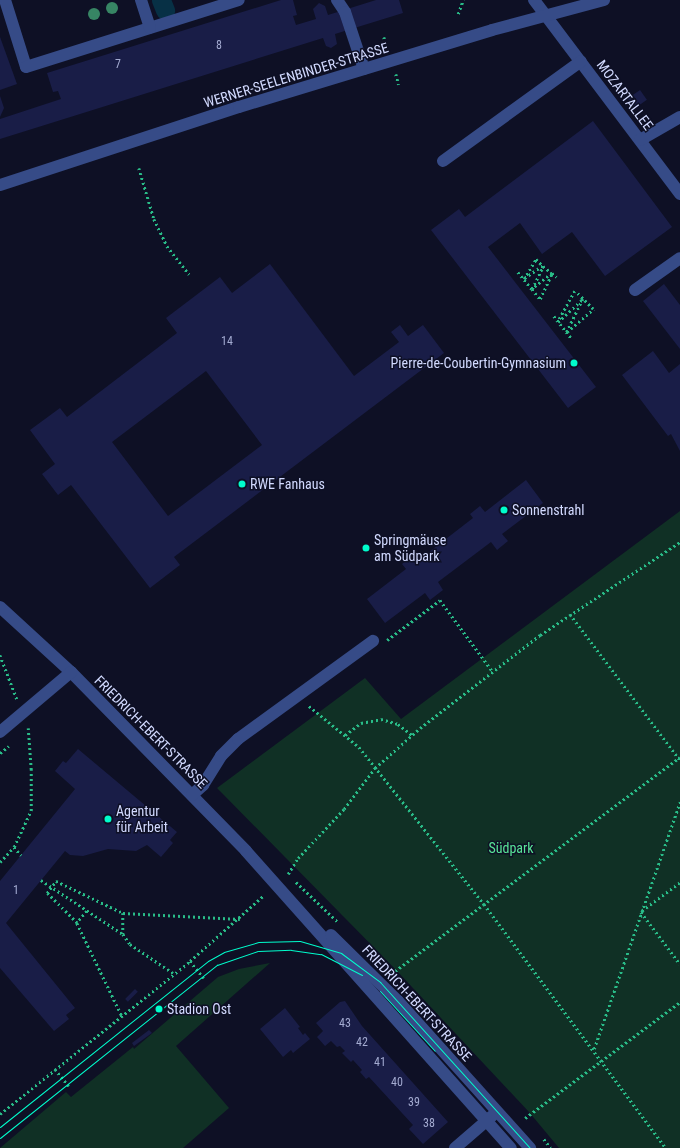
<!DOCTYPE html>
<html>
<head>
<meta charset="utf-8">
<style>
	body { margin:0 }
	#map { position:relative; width:680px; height:1148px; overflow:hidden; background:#0e1025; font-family:"Roboto Condensed",sans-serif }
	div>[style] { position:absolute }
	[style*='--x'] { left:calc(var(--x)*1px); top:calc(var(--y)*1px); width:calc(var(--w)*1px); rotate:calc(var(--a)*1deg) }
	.green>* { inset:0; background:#103025 }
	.canal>* { height:19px; margin:-9.5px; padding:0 9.5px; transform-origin:9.5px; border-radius:9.5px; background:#073045 }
	.building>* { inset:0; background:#191d47; transform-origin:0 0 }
	.path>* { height:2.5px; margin-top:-1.25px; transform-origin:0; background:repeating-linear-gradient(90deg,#29bc88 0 2px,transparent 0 5px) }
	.minor>* { height:12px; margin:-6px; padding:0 6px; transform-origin:6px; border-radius:6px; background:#364b87 }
	.tram>* { height:1px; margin:-0.5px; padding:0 0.5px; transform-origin:0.5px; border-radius:0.5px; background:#00fdcc }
	.trees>* { width:12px; height:12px; margin:-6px; border-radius:50%; background:#378564 }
	.dots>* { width:11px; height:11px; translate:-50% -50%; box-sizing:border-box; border:2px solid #0e1025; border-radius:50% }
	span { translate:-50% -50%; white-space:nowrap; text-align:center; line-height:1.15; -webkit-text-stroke:3px #0e1025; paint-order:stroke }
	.number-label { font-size:12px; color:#a4abd1 }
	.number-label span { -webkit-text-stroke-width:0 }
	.street-label { font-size:14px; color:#d2daff }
	.poi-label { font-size:14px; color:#d2daff }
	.right { translate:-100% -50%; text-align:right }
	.left { translate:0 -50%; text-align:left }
	.park-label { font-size:14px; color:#58e598 }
</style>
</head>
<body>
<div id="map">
	<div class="green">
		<div style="clip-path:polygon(680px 511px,680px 1148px,559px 1148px,529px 1112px,397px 971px,217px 788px,365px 678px,401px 719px)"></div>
		<div style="clip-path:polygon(270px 963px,176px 1046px,229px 1108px,183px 1148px,0 1148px,66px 1092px,71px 1097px,133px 1047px,134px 1049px,218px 977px,239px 969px)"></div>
	</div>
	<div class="canal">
		<div style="--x:161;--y:0;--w:11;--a:68"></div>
	</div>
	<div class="building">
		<div style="clip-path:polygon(281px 0,293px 0,297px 15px,293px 16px,296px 25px,316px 19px,313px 9px,319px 3px,325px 6px,328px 15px,376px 0,399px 0,403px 13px,335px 34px,337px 44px,331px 48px,326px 46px,323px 38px,0 139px,0 119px,61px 99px,58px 91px,53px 92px,47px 73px)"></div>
		<div style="clip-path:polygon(0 37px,17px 84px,0 90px)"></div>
		<div style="left:640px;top:90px;width:12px;height:15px;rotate:55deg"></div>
		<div style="clip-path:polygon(0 96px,4px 108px,0 117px)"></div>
		<div style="clip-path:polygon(593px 121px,672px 227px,605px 276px,572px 232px,542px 254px,520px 223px,488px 247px,596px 387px,568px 408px,431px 230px,459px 209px,465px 217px)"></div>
		<div style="clip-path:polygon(evenodd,270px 264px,354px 376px,399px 342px,391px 332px,400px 325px,408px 336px,423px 325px,444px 353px,174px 557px,180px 565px,150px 588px,71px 485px,58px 495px,42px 474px,55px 464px,30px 430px,60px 408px,67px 417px,177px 333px,166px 318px,220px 277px,232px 293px,270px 264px,206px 371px,262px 445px,168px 516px,112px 442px,206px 371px)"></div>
		<div style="clip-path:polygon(664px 284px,680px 305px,680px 349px,643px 301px)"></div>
		<div style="clip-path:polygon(653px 351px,669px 373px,680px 364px,680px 451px,671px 434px,668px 436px,622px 375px)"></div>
		<div style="clip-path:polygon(526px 480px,543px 503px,502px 534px,508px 541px,497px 550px,491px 542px,438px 582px,443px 590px,430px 600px,425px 593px,385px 623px,367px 599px,406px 569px,402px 564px,415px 553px,420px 559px,473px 518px,470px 514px,480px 506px,485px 512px)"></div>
		<div style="clip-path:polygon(78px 749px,177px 832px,170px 840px,173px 843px,161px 857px,147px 845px,136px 851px,108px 849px,83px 856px,70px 855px,65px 851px,6px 923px,75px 1008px,66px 1015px,69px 1019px,54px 1031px,0 968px,0 881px,75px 789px,55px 771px,63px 761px,66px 763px)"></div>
		<div style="left:135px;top:989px;width:4px;height:14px;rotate:45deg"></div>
		<div style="clip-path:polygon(345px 1001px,362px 1026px,448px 1122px,423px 1144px,409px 1129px,413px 1125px,369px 1077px,366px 1079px,360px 1072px,362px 1070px,353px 1060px,351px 1062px,342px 1053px,345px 1051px,340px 1046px,337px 1047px,331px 1041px,325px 1046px,317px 1037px,323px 1031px,316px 1023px,340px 1002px)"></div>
		<div style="clip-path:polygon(285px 1008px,300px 1027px,298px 1028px,303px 1035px,305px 1033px,310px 1039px,293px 1053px,291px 1050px,283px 1057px,260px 1029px)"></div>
		<div style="clip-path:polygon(149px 1030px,152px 1033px,134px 1046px,132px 1043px)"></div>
	</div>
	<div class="path">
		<div style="--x:458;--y:14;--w:15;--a:-70"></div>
		<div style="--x:384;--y:37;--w:10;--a:73"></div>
		<div style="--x:396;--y:74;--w:11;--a:75"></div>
		<div style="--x:139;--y:168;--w:53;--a:73.6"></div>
		<div style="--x:154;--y:219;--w:30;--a:64"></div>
		<div style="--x:167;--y:246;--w:36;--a:52"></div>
		<div style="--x:518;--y:272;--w:22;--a:51"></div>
		<div style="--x:532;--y:289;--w:13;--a:51"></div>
		<div style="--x:540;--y:299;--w:29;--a:-65"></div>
		<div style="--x:552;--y:273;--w:26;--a:141"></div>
		<div style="--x:532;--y:289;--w:25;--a:-64"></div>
		<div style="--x:543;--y:266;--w:23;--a:146"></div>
		<div style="--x:524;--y:279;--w:23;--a:-59"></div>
		<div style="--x:536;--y:259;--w:10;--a:45"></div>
		<div style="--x:543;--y:266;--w:11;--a:38"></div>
		<div style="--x:552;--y:273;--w:6;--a:39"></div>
		<div style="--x:593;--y:309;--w:25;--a:-135"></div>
		<div style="--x:575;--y:291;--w:35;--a:119"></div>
		<div style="--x:558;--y:322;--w:34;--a:-43"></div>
		<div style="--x:583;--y:299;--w:37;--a:116"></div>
		<div style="--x:567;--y:332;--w:35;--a:-41"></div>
		<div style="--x:554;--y:316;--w:29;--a:52"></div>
		<div style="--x:570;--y:614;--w:183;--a:53"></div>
		<div style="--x:387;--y:640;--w:66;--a:-37"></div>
		<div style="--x:440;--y:600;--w:89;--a:53.6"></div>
		<div style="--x:0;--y:655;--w:47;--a:68.9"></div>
		<div style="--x:309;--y:706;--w:65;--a:39.4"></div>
		<div style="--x:359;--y:747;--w:201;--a:51.5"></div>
		<div style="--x:484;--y:904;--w:304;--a:53.3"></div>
		<div style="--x:345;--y:735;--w:20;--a:-37"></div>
		<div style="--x:361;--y:723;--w:20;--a:-11"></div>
		<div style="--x:381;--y:719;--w:18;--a:16"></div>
		<div style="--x:398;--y:724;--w:18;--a:38"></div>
		<div style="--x:0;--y:753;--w:11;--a:-38"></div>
		<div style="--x:14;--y:847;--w:11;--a:49"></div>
		<div style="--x:0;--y:862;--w:21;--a:-47"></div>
		<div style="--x:14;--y:847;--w:40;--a:-65"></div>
		<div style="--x:31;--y:811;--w:41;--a:-90"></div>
		<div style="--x:31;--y:770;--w:42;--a:-94.1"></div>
		<div style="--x:288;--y:874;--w:19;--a:-58"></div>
		<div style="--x:298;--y:858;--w:67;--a:-46.8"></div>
		<div style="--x:344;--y:809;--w:51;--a:-52.9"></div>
		<div style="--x:375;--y:768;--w:60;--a:-41.6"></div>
		<div style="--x:420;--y:728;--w:152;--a:-37.8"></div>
		<div style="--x:540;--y:635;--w:168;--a:-33.6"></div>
		<div style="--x:41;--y:880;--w:98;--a:33.4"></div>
		<div style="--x:296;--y:882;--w:57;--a:43.6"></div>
		<div style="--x:680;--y:883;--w:49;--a:143.4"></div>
		<div style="--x:641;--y:912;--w:65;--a:53.1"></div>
		<div style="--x:87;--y:911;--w:16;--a:130"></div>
		<div style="--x:77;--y:923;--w:103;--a:64.2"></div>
		<div style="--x:123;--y:913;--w:21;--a:90"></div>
		<div style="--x:123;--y:934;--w:12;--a:55"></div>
		<div style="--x:130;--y:944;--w:52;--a:34"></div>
		<div style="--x:77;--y:923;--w:42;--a:-135"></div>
		<div style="--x:47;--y:893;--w:15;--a:-53"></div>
		<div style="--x:56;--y:881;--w:74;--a:25.5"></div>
		<div style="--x:123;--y:913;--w:117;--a:2.9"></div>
		<div style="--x:190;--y:961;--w:22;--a:51"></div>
		<div style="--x:391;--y:974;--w:361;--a:-36.9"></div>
		<div style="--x:594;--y:1049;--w:262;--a:-70.8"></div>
		<div style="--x:55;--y:1069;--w:22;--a:51"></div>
		<div style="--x:0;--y:1114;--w:244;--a:-38.8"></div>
		<div style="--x:190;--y:961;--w:99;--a:-41.7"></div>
		<div style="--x:525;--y:1118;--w:194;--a:-36.8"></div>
		<div style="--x:544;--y:1139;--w:11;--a:52"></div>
	</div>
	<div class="minor">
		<div style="--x:5;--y:0;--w:70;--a:72.6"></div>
		<div style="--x:26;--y:67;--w:223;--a:-17.5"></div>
		<div style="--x:141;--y:0;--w:29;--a:72"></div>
		<div style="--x:337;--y:0;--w:14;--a:56"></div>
		<div style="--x:345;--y:12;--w:60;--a:71.6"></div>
		<div style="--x:534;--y:0;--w:243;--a:53"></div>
		<div style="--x:640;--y:140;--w:46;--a:-29.9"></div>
		<div style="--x:443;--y:161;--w:170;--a:-35.9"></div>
		<div style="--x:0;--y:185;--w:251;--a:-18.1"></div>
		<div style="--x:239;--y:107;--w:264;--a:-16.9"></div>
		<div style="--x:492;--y:30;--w:116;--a:-15"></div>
		<div style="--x:635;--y:290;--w:55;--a:-35.4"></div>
		<div style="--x:0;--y:607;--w:96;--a:42.5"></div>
		<div style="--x:71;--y:672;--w:250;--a:45.6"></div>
		<div style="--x:246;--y:851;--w:398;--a:48.3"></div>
		<div style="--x:0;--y:732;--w:93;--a:-40.2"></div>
		<div style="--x:192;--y:795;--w:15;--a:-42"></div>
		<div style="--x:203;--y:785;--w:34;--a:-58"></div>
		<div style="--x:221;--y:756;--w:24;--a:-45"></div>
		<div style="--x:238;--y:739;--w:167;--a:-36"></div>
		<div style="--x:331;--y:935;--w:94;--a:44.6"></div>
		<div style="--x:398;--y:1001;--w:198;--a:48.1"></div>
		<div style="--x:455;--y:1148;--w:49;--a:-40.9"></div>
	</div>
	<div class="tram">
		<div style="--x:380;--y:991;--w:81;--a:47.5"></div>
		<div style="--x:0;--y:1127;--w:266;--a:-38.6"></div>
		<div style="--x:208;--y:961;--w:18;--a:-29"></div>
		<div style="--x:224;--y:952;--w:35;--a:-16"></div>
		<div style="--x:258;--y:942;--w:42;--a:-1.4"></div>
		<div style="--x:300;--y:941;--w:43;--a:16.3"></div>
		<div style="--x:341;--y:953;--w:49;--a:36.6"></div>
		<div style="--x:380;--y:982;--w:224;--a:47.9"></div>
		<div style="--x:0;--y:1138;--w:278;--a:-38.6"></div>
		<div style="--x:217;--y:965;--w:43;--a:-18.9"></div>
		<div style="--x:258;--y:951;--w:33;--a:-2"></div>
		<div style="--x:291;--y:950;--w:30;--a:8"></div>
		<div style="--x:321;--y:954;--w:46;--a:27.1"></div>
	</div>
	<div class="trees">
		<div style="left:112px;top:8px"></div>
		<div style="left:94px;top:14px"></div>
	</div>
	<div class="dots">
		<div style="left:574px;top:363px;background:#00fdcc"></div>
		<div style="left:242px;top:484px;background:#00fdcc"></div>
		<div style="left:504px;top:510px;background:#00fdcc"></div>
		<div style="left:366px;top:548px;background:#00fdcc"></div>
		<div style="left:108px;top:819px;background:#00fdcc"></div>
		<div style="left:159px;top:1009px;background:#00fdcc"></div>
	</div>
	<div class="number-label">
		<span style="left:219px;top:46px">8</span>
		<span style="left:118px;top:65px">7</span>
		<span style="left:227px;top:342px">14</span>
		<span style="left:16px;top:891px">1</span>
		<span style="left:345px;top:1024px">43</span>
		<span style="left:362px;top:1043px">42</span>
		<span style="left:380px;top:1063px">41</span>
		<span style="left:397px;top:1083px">40</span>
		<span style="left:414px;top:1103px">39</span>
		<span style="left:429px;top:1124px">38</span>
	</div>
	<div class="street-label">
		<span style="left:296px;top:75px;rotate:-17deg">WERNER-SEELENBINDER-STRASSE</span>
		<span style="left:625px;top:95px;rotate:53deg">MOZARTALLEE</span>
		<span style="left:151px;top:732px;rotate:45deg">FRIEDRICH-EBERT-STRASSE</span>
		<span style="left:417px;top:1003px;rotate:47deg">FRIEDRICH-EBERT-STRASSE</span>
	</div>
	<div class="poi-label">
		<span class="right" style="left:566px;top:363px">Pierre-de-Coubertin-Gymnasium</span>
		<span class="left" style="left:250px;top:484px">RWE Fanhaus</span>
		<span class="left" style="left:512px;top:510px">Sonnenstrahl</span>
		<span class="left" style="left:374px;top:548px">Springmäuse<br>am Südpark</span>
		<span class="left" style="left:116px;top:819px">Agentur<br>für Arbeit</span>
		<span class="left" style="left:167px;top:1009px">Stadion Ost</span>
	</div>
	<div class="park-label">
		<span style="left:511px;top:848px">Südpark</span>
	</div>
</div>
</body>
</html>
